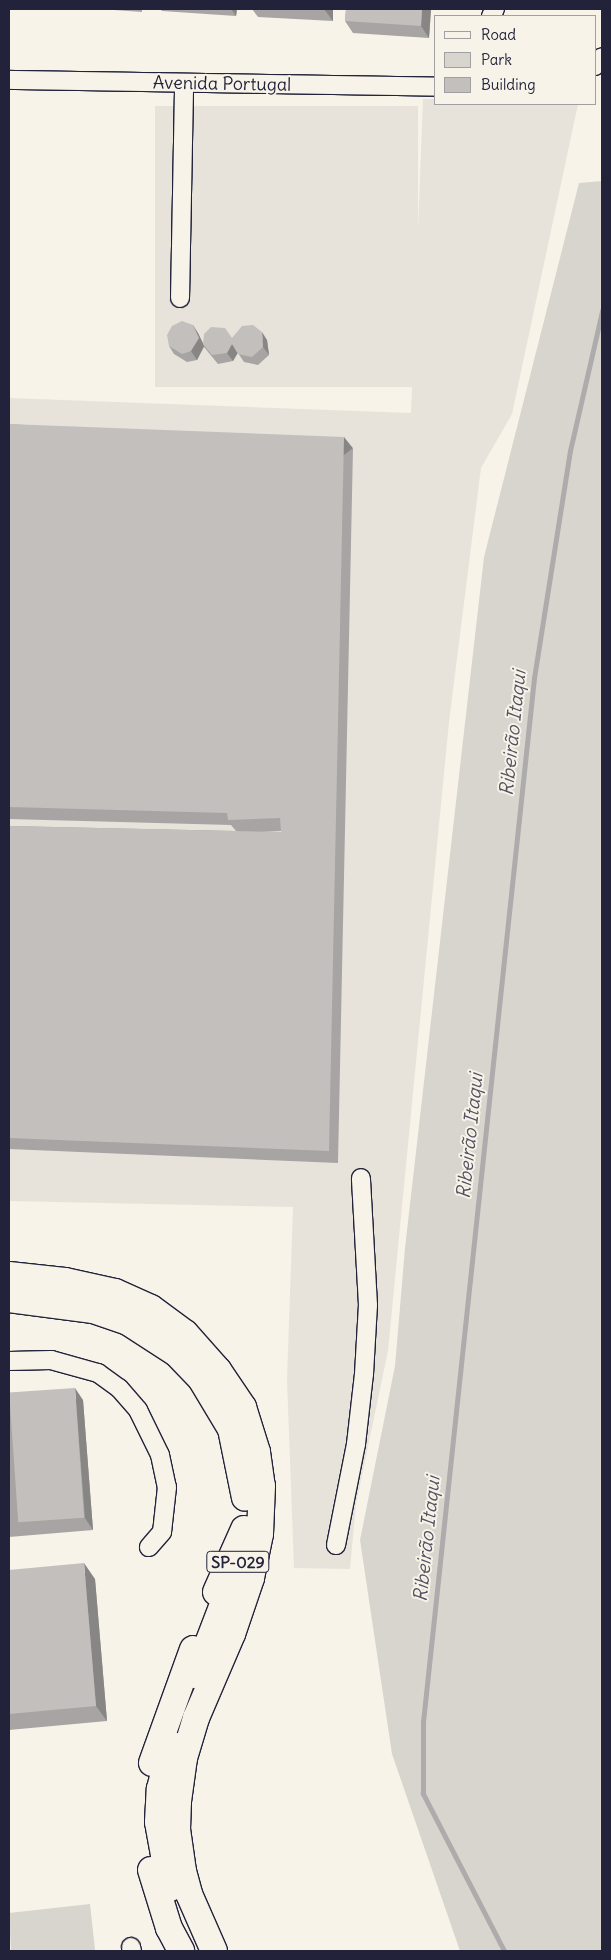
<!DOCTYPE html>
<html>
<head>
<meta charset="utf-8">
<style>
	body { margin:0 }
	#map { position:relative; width:611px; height:1960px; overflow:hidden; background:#f7f3e8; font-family:Delius,sans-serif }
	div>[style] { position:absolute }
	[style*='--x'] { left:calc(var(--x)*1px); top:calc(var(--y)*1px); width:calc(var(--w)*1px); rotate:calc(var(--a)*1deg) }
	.built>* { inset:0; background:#e7e3db; transform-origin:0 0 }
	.green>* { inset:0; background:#d8d5cf }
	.stream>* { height:4.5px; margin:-2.25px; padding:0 2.25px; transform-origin:2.25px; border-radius:2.25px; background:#aeabad }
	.roads { filter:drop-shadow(1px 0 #22223b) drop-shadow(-1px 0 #22223b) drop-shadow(0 1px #22223b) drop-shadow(0 -1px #22223b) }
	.minor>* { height:18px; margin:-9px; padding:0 9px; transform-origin:9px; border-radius:9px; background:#f7f3e8 }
	.highway>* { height:26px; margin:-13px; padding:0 13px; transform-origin:13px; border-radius:13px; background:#f7f3e8 }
	.wall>* { inset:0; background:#a7a4a3 }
	.shaded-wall>* { inset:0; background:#888684; transform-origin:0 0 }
	.building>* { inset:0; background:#c2bfbd; transform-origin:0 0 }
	span { translate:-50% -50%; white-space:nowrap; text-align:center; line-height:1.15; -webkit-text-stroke:4px #f7f3e8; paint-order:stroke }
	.shield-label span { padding:1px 4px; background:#f7f3e8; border:1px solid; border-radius:4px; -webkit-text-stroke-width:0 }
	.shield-label { font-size:16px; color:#22223b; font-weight:700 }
	.street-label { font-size:18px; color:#22223b }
	.water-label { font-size:19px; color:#535263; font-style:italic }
	.frame { position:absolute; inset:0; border:10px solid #22223b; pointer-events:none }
	.legend { position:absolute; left:434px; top:15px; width:162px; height:90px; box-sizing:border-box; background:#f7f3e8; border:1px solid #a29fa3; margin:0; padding:6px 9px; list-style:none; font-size:15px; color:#22223b }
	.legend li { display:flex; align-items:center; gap:10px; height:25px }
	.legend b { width:25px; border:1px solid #a29fa3 }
</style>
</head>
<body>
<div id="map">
	<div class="built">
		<div style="clip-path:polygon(423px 99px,435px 99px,435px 104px,578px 104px,512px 414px,481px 468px,449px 722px,388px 1351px,356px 1504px,350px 1569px,294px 1568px,287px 1380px,293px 1207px,9px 1201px,9px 398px,411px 413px)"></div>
		<div style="left:155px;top:106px;width:263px;height:281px"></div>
	</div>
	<div class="green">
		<div style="clip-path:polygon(602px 181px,602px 1951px,460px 1951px,392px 1754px,360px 1540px,395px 1366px,405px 1248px,484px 557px,579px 183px)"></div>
		<div style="clip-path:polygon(90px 1904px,95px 1950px,11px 1951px,9px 1913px)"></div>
	</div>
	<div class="stream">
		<div style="--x:504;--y:1951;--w:177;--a:-117.3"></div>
		<div style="--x:423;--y:1794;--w:72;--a:-90"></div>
		<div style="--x:423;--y:1722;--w:1050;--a:-83.93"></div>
		<div style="--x:534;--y:678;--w:230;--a:-81"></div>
		<div style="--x:570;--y:451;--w:144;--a:-77.1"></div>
	</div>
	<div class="roads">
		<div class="minor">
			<div style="--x:491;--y:16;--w:8;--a:-60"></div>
			<div style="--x:595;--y:66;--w:11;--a:-52"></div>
			<div style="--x:9;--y:80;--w:426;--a:0.9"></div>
			<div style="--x:180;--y:298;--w:214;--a:-88.9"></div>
			<div style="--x:9;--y:1361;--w:42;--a:-1.4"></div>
			<div style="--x:51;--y:1360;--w:49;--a:15.5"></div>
			<div style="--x:98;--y:1373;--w:26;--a:36"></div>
			<div style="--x:119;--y:1388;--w:29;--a:49"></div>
			<div style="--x:138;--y:1410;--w:50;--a:63.9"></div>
			<div style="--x:160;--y:1455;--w:33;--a:78"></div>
			<div style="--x:167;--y:1487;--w:45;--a:96.3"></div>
			<div style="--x:162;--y:1532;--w:20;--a:131"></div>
			<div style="--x:336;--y:1545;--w:103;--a:-78.8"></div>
			<div style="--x:356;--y:1444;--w:70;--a:-83.5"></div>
			<div style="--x:364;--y:1374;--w:69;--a:-86.7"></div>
			<div style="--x:368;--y:1305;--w:127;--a:-93.2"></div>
			<div style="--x:131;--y:1947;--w:4;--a:76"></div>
		</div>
		<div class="highway">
			<div style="--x:9;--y:1275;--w:56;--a:6.1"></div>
			<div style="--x:65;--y:1281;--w:51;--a:12.4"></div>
			<div style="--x:115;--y:1292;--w:39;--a:24"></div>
			<div style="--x:151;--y:1308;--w:42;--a:36.3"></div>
			<div style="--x:185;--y:1333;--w:50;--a:48.3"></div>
			<div style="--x:218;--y:1370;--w:45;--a:56"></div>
			<div style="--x:243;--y:1407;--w:47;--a:72.7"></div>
			<div style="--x:257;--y:1452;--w:34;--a:82"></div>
			<div style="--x:262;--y:1486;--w:48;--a:92.4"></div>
			<div style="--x:260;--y:1534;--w:45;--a:101.6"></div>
			<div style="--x:251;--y:1578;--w:59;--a:108.7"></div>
			<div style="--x:232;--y:1634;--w:91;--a:113.2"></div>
			<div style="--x:196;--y:1718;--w:42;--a:106.7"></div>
			<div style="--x:184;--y:1758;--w:43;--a:97.9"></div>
			<div style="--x:178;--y:1801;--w:28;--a:92"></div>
			<div style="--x:177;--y:1829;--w:42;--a:81.9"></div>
			<div style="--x:183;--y:1871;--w:24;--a:75"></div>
			<div style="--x:189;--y:1894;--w:62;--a:66.3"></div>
			<div style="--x:9;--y:1299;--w:85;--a:7.5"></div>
			<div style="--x:93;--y:1310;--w:37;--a:19"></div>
			<div style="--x:128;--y:1322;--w:57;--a:32.9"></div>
			<div style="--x:176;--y:1353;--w:36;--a:46"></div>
			<div style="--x:201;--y:1379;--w:58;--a:59"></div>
			<div style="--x:231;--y:1429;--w:70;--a:78.5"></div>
			<div style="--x:216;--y:1592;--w:69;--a:-66"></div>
			<div style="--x:196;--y:1675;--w:104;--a:-69.1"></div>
			<div style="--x:152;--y:1763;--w:121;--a:-70.2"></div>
			<div style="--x:151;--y:1870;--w:61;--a:72.8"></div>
			<div style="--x:169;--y:1928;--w:26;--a:62"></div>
			<div style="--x:170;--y:1888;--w:67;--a:-100.3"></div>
			<div style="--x:158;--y:1822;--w:33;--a:-87"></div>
			<div style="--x:160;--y:1789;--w:46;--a:-76.3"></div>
		</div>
	</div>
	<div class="wall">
		<div style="clip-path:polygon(100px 9px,142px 9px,142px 12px)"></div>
		<div style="clip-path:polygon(160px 9px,237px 9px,236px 16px,162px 11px)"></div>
		<div style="clip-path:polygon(252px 9px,333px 9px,333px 21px,258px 17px)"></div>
		<div style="clip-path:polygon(346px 9px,431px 9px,429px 38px,353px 33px,345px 21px)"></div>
		<div style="clip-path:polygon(198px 333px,203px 343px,232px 338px,267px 340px,269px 355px,258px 365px,244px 362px,238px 353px,233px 361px,218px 364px,204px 347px,197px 360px,187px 362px,174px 354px,169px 346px)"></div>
		<div style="clip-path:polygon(evenodd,9px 424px,353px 448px,338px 1163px,9px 1149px,9px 826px,236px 831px,231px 825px,9px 819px,9px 424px,262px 831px,281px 831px,281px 832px,262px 831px)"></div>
		<div style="clip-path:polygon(9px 1393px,83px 1400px,93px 1530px,9px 1537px)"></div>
		<div style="clip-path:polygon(9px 1570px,95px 1579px,107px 1721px,9px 1730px)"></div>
	</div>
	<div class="shaded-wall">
		<div style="clip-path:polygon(231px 9px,237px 9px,236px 16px)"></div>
		<div style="clip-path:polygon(324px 9px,333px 9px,333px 21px)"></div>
		<div style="clip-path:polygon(422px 9px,431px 9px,429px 38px,421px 26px)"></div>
		<div style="clip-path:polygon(193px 325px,198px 333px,204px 346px,197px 360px,191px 351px)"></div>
		<div style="clip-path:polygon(262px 332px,267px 340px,269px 355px,263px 347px)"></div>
		<div style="clip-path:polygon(232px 344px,238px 352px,233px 361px,227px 353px)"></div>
		<div style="left:344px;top:437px;width:14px;height:714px;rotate:51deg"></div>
		<div style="clip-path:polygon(75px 1388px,83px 1400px,93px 1530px,85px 1518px)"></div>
		<div style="clip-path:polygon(84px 1563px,95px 1579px,107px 1721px,96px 1706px)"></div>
	</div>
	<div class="building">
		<div style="clip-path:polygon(346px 9px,422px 9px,421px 26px,345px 21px)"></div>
		<div style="clip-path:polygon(182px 321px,193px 325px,199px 338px,191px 351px,182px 354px,169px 346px,167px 335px,172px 326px)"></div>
		<div style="clip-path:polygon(253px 325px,262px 332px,263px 347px,252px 357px,238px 354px,232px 344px,227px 353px,212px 355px,203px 344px,204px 334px,211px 327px,225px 328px,232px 338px,242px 326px)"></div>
		<div style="clip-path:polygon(9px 424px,344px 437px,329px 1151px,9px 1138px,9px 826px,281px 832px,280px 818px,228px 820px,227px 813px,9px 807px)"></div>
		<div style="left:75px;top:1388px;width:130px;height:66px;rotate:86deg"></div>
		<div style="clip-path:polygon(84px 1563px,96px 1706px,9px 1714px,9px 1570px)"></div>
	</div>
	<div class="shield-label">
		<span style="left:238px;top:1562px">SP-029</span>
	</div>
	<div class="street-label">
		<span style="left:222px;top:84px;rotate:1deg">Avenida Portugal</span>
	</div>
	<div class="water-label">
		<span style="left:513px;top:733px;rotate:-84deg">Ribeirão Itaqui</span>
		<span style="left:470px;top:1136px;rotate:-84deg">Ribeirão Itaqui</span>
		<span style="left:427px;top:1539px;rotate:-84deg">Ribeirão Itaqui</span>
	</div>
	<div class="frame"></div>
	<ul class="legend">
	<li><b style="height:6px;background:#f7f3e8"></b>Road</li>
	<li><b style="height:14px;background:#d8d5cf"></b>Park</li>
	<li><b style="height:14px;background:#c2bfbd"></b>Building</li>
	</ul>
</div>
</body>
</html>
